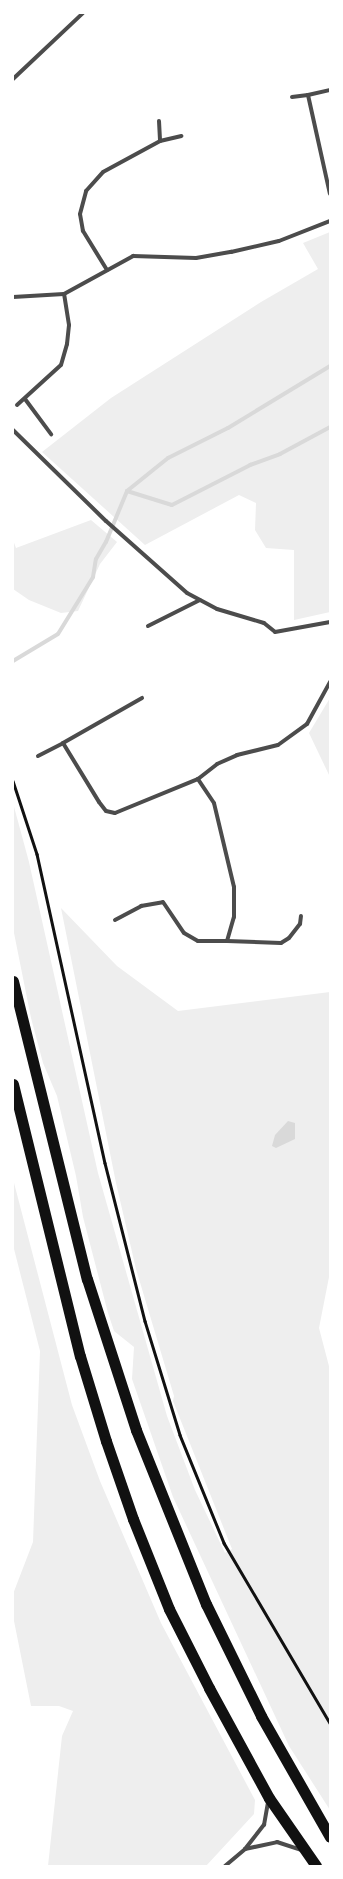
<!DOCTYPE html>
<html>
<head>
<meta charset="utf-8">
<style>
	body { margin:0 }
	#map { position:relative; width:343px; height:1879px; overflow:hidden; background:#fff; font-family:"DM Sans",sans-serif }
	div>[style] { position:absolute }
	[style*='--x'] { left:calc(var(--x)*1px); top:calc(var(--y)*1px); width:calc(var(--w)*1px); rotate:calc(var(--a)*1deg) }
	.green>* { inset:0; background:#eee }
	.water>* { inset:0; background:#d9d9d9 }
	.stream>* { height:4px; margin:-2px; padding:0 2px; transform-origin:2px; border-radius:2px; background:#d9d9d9 }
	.path>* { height:2.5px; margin:-1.25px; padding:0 1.25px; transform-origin:1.25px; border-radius:1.25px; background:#111 }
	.minor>* { height:4px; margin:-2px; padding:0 2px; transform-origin:2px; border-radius:2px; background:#4c4c4c }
	.trunk>* { height:11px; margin:-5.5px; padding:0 5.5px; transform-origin:5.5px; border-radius:5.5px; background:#111 }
	span { translate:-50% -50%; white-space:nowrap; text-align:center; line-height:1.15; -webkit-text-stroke:4px #fff; paint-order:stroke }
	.frame { position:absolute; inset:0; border:14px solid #fff; pointer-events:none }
</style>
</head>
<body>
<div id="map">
	<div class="green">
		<div style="clip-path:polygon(330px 232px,330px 612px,294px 620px,294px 550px,266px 548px,255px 530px,256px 503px,239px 495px,145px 545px,42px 452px,111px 398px,261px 302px,318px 269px,303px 243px)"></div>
		<div style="clip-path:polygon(91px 520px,117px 542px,100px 564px,78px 611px,61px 613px,29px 600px,13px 589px,13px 540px,16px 548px)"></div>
		<div style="clip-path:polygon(330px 698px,330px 777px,309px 733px)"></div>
		<div style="clip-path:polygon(13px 803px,29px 862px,98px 1173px,167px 1416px,195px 1490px,225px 1553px,232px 1549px,173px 1401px,174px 1396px,136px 1269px,116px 1183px,61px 908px,117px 966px,178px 1011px,330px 992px,330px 1272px,319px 1328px,330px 1370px,330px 1810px,289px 1746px,173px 1497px,132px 1379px,134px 1347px,114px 1331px,108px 1313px,83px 1217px,76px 1176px,57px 1096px,43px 1063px,31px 1018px,13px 928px)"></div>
		<div style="clip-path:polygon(13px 1179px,72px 1405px,100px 1481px,161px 1623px,255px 1800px,254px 1814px,206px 1866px,48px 1866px,62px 1736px,73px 1711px,59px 1706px,31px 1706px,13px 1616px,13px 1594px,33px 1542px,40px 1351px,13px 1245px)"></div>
	</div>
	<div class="water">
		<div style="clip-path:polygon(288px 1121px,295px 1123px,295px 1139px,276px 1148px,272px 1146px,275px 1135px)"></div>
	</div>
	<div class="stream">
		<div style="--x:127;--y:491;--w:47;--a:17.3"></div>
		<div style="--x:172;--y:505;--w:88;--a:-27.1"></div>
		<div style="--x:250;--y:465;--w:32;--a:-20"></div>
		<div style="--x:280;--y:454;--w:57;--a:-28.4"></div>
		<div style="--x:13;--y:661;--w:52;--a:-31"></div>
		<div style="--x:58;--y:634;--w:67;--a:-58.4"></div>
		<div style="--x:93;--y:577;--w:18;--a:-81"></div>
		<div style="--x:96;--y:559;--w:20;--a:-60"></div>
		<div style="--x:106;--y:542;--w:55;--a:-67.6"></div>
		<div style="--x:127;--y:491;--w:53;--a:-38.8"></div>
		<div style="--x:168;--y:458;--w:67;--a:-26.6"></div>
		<div style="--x:228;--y:428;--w:119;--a:-31.3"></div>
	</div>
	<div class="path">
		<div style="--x:13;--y:781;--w:77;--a:71.8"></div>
		<div style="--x:37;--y:854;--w:316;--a:77.6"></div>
		<div style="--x:105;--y:1163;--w:163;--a:75.8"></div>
		<div style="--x:145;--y:1321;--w:119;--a:72.9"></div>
		<div style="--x:180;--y:1435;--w:117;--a:67.8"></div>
		<div style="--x:224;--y:1543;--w:209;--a:59.5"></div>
	</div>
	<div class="minor">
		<div style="--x:13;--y:79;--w:96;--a:-43.3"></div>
		<div style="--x:308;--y:95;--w:23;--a:-13"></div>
		<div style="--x:292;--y:97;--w:16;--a:-7"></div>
		<div style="--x:308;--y:95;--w:101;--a:77.5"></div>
		<div style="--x:159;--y:121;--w:20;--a:87"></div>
		<div style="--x:107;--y:270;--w:46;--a:-121.6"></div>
		<div style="--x:83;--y:231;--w:17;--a:-100"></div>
		<div style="--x:80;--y:214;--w:24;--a:-75"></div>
		<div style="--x:86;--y:191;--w:25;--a:-48"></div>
		<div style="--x:103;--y:172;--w:65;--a:-28.5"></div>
		<div style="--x:160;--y:141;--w:22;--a:-13"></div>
		<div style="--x:13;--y:297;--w:51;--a:-3.4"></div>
		<div style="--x:64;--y:294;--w:79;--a:-28.8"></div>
		<div style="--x:133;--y:256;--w:63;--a:1.8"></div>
		<div style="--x:196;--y:258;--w:36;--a:-10"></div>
		<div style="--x:231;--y:252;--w:49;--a:-12.9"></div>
		<div style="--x:279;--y:241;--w:55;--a:-21.4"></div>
		<div style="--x:25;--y:399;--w:44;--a:53.4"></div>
		<div style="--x:17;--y:405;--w:59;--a:-42.3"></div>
		<div style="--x:61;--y:365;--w:22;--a:-74"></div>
		<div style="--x:67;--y:344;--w:19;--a:-84"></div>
		<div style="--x:69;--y:325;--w:31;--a:-99"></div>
		<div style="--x:13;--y:430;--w:130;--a:44.4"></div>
		<div style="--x:106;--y:521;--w:108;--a:41.6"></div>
		<div style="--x:187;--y:593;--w:34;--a:28"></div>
		<div style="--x:217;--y:609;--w:49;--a:16.6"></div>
		<div style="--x:264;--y:623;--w:14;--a:39"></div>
		<div style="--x:275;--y:632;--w:56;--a:-10.3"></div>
		<div style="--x:148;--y:626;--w:58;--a:-26.6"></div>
		<div style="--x:63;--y:743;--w:91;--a:-29.7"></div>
		<div style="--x:38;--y:756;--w:28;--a:-27"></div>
		<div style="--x:63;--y:743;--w:69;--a:58.6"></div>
		<div style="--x:99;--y:802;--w:11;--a:52"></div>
		<div style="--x:106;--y:811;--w:9;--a:13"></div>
		<div style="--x:115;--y:813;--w:90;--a:-22.3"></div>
		<div style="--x:198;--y:779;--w:24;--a:-38"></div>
		<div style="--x:217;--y:764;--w:22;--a:-24"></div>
		<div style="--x:237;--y:755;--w:42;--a:-13.7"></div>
		<div style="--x:278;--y:745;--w:36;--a:-36"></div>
		<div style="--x:307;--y:724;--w:48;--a:-61.3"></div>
		<div style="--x:115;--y:920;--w:30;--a:-28"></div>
		<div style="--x:141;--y:906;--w:22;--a:-10"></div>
		<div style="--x:163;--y:902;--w:37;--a:56"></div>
		<div style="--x:184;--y:933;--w:16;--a:30"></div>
		<div style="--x:198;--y:941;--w:29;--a:0"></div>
		<div style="--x:227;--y:941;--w:25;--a:-74"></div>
		<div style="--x:234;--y:917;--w:30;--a:-90"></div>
		<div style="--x:234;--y:887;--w:86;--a:-103.4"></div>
		<div style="--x:214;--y:803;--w:29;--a:-124"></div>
		<div style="--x:227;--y:941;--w:54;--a:2.1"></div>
		<div style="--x:281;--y:943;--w:9;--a:-32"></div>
		<div style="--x:289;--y:938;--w:18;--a:-52"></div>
		<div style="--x:300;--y:924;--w:8;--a:-83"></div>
		<div style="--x:245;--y:1849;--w:33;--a:-12"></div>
		<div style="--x:277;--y:1842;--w:26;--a:18"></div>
		<div style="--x:225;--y:1866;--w:26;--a:-40"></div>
		<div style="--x:245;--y:1849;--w:31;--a:-52"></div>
		<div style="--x:264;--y:1825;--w:23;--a:-80"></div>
	</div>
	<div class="trunk">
		<div style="--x:13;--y:981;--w:307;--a:76.1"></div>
		<div style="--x:87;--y:1279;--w:159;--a:72"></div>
		<div style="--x:136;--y:1430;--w:188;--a:68.1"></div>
		<div style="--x:206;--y:1604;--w:125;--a:63.8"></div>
		<div style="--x:261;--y:1716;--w:139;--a:60.3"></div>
		<div style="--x:13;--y:1084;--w:280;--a:76.2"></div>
		<div style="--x:80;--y:1356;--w:89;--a:73"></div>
		<div style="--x:106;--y:1441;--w:83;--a:70.9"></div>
		<div style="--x:133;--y:1519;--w:97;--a:68.2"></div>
		<div style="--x:169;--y:1609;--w:89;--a:63.1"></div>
		<div style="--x:209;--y:1688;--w:125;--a:61.4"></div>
		<div style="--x:269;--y:1798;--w:83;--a:55.3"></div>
	</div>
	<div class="frame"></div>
</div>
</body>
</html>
